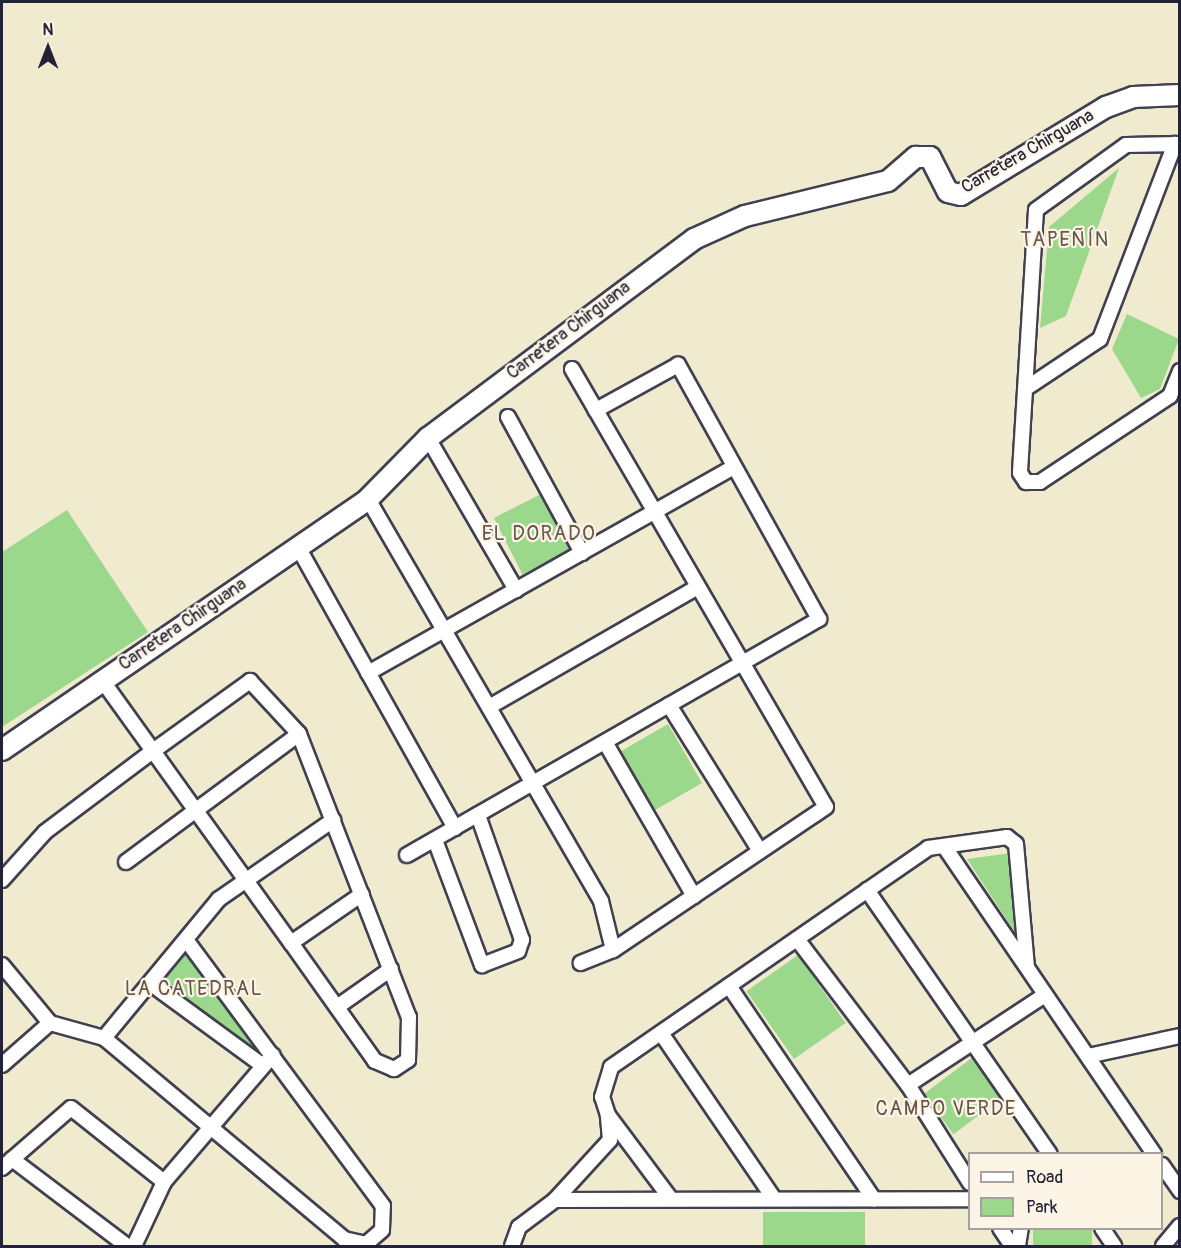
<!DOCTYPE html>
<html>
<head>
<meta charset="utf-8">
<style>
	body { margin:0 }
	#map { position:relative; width:1181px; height:1248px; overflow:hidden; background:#f0eacf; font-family:Pangolin,sans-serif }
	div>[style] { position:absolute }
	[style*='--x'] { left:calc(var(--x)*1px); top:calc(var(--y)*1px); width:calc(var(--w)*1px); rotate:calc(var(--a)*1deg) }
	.green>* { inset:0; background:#9cd88b; transform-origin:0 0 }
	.roads { filter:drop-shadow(2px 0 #414051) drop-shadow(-2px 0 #414051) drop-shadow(0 2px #414051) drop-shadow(0 -2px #414051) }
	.street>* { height:14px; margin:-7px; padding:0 7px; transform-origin:7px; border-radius:7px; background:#fff }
	.secondary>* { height:20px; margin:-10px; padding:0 10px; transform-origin:10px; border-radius:10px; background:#fff }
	span { translate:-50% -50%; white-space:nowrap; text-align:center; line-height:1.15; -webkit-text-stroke:4.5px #fcf5e5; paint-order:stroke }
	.street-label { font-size:18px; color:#22223b }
	.neighbourhood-label { font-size:20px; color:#67544d; letter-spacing:1.5px }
	.frame { position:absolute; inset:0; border:3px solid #22223b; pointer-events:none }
	.legend { position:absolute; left:968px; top:1152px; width:195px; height:78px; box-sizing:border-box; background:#fcf5e5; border:2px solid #a5a1a1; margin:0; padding:8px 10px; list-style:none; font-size:18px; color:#22223b }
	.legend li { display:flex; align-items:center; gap:12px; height:30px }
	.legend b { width:30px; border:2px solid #a5a1a1 }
	.north { position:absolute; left:18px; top:18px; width:60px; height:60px; -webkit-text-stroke:4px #fcf5e5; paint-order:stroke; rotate:0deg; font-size:16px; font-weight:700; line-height:24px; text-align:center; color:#22223b }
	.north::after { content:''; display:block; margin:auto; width:21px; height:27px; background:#22223b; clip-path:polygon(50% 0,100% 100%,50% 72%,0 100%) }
</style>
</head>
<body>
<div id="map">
	<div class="green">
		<div style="clip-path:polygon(1119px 168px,1066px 316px,1040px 328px,1049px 227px)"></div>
		<div style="clip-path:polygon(1127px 314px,1179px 339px,1160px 389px,1141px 398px,1112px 349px)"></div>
		<div style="left:541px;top:494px;width:63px;height:53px;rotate:63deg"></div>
		<div style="clip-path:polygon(67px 510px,148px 632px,2px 727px,2px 552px)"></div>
		<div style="left:668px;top:724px;width:68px;height:56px;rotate:60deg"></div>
		<div style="clip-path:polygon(1011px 853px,1019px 929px,1014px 931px,967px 859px)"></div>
		<div style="clip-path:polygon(189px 949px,267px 1051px,260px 1059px,162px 980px)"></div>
		<div style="left:798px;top:955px;width:83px;height:63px;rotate:55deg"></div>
		<div style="left:973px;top:1057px;width:50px;height:62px;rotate:53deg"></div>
		<div style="left:763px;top:1212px;width:102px;height:34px"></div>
		<div style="left:1033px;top:1229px;width:59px;height:17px"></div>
	</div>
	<div class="roads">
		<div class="street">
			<div style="--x:1180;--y:144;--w:54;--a:178.9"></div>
			<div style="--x:1126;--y:145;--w:111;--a:144.2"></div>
			<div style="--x:1036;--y:210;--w:263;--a:93.5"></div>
			<div style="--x:1020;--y:473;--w:11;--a:56"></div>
			<div style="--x:1026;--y:482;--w:14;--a:0"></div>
			<div style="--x:1040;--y:482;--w:156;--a:-33.5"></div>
			<div style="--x:1170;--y:396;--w:27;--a:-68"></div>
			<div style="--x:572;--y:369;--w:506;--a:59.89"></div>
			<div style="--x:826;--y:807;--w:257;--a:146.1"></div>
			<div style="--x:613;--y:950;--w:35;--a:158"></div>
			<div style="--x:1025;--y:389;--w:90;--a:-33.7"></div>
			<div style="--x:1100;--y:339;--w:209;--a:-69"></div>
			<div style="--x:508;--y:417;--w:155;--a:61.4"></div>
			<div style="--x:428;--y:438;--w:176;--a:59.9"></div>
			<div style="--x:368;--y:499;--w:465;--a:59.9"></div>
			<div style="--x:601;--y:901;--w:50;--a:76.2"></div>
			<div style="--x:298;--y:547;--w:322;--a:60.8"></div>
			<div style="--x:368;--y:673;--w:420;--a:-29.4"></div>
			<div style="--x:669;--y:705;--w:172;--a:58.1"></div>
			<div style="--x:489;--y:707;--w:241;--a:-29.9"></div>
			<div style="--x:605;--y:742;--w:178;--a:60"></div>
			<div style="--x:435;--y:840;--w:134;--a:69.4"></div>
			<div style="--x:482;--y:965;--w:39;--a:-21"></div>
			<div style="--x:518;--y:951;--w:12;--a:-70"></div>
			<div style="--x:522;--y:940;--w:133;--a:-109.4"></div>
			<div style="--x:944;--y:846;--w:373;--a:55.7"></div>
			<div style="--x:407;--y:855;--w:475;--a:-29.8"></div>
			<div style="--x:819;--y:619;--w:291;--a:-119"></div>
			<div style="--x:678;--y:365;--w:94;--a:151.2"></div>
			<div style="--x:126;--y:862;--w:215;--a:-36.5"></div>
			<div style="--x:2;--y:880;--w:64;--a:-48.1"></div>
			<div style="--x:45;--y:832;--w:135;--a:-36.9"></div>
			<div style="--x:153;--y:751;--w:120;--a:-35.8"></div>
			<div style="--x:250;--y:681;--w:72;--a:47.2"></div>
			<div style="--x:299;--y:734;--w:304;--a:68.8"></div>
			<div style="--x:409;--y:1017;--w:43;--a:91.3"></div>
			<div style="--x:408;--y:1060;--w:17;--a:147"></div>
			<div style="--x:394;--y:1069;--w:21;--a:-157"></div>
			<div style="--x:375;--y:1061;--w:145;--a:-125.4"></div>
			<div style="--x:291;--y:943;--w:163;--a:-125.7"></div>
			<div style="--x:196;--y:811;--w:74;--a:-125.6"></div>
			<div style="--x:153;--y:751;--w:87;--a:-125.7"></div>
			<div style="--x:867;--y:890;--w:321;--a:55.3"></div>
			<div style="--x:797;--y:939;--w:183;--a:52.8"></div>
			<div style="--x:908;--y:1085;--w:116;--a:57.7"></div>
			<div style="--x:291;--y:943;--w:86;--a:-34.6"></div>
			<div style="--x:2;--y:965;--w:75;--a:50.4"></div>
			<div style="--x:50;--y:1023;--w:56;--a:15.5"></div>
			<div style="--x:104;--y:1038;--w:313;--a:39.9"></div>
			<div style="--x:344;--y:1239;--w:23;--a:13"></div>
			<div style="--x:366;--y:1244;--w:21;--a:-41"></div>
			<div style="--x:382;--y:1230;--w:24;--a:-88"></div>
			<div style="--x:383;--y:1206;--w:331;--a:-126.5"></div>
			<div style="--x:150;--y:983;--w:139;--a:36.2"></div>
			<div style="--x:729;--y:986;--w:258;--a:55.8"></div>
			<div style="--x:337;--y:1007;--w:66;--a:-35.1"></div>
			<div style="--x:661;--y:1033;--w:197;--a:55.7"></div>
			<div style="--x:104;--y:1038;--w:180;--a:-50.4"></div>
			<div style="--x:219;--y:899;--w:139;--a:-34.7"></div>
			<div style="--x:1088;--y:1056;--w:94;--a:-12.3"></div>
			<div style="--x:2;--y:1065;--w:64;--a:-41.2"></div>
			<div style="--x:908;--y:1085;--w:164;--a:-33.3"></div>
			<div style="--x:608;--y:1115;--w:104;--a:53.2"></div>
			<div style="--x:12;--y:1159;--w:144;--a:37.1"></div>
			<div style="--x:1162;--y:1165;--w:32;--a:55"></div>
			<div style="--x:2;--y:1168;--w:91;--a:-41"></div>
			<div style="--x:71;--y:1108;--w:119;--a:38.5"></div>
			<div style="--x:555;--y:1200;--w:415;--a:-0.1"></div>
			<div style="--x:1000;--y:1228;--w:22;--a:56"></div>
			<div style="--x:1102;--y:1228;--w:22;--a:56"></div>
			<div style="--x:134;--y:1246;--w:71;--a:-64.9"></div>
			<div style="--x:164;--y:1182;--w:167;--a:-49.4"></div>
			<div style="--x:512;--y:1246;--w:20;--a:-70"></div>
			<div style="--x:519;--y:1227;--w:45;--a:-36.9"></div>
			<div style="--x:555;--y:1200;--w:81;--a:-47.5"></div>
			<div style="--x:610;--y:1140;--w:25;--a:-95"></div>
			<div style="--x:608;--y:1115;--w:19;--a:-108"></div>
			<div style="--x:602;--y:1097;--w:31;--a:-73"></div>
			<div style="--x:611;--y:1067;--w:385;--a:-34.6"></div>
			<div style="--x:928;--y:848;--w:80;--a:-7.9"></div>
			<div style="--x:1007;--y:837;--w:11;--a:38"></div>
			<div style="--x:1016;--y:844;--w:123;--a:84.9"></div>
			<div style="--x:1018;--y:1246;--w:18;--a:-81"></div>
			<div style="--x:1163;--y:1246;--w:26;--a:-50"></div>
		</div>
		<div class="secondary">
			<div style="--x:2;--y:750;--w:444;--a:-34.4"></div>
			<div style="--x:368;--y:499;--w:86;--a:-45.5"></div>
			<div style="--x:428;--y:438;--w:332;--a:-36.8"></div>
			<div style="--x:694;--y:239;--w:56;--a:-24.3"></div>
			<div style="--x:745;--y:216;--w:147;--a:-13.8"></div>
			<div style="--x:888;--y:181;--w:37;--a:-41"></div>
			<div style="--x:916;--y:157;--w:14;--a:0"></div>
			<div style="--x:930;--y:157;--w:39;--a:63"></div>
			<div style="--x:948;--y:192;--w:13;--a:13"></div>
			<div style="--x:961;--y:195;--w:170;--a:-31.3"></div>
			<div style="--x:1106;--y:107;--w:29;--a:-20"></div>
			<div style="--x:1133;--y:97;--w:47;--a:-2.4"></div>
		</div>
	</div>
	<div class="street-label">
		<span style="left:1028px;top:152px;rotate:-30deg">Carretera Chirguana</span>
		<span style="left:569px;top:331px;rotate:-37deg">Carretera Chirguana</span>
		<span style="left:183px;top:625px;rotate:-34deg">Carretera Chirguana</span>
	</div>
	<div class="neighbourhood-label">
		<span style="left:1065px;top:239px">TAPEÑÍN</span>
		<span style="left:539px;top:533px">EL DORADO</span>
		<span style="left:194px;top:988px">LA CATEDRAL</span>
		<span style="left:946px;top:1108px">CAMPO VERDE</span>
	</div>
	<div class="frame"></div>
	<ul class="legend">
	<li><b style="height:8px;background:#fff"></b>Road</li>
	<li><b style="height:16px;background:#9cd88b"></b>Park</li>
	</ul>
	<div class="north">N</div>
</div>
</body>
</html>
